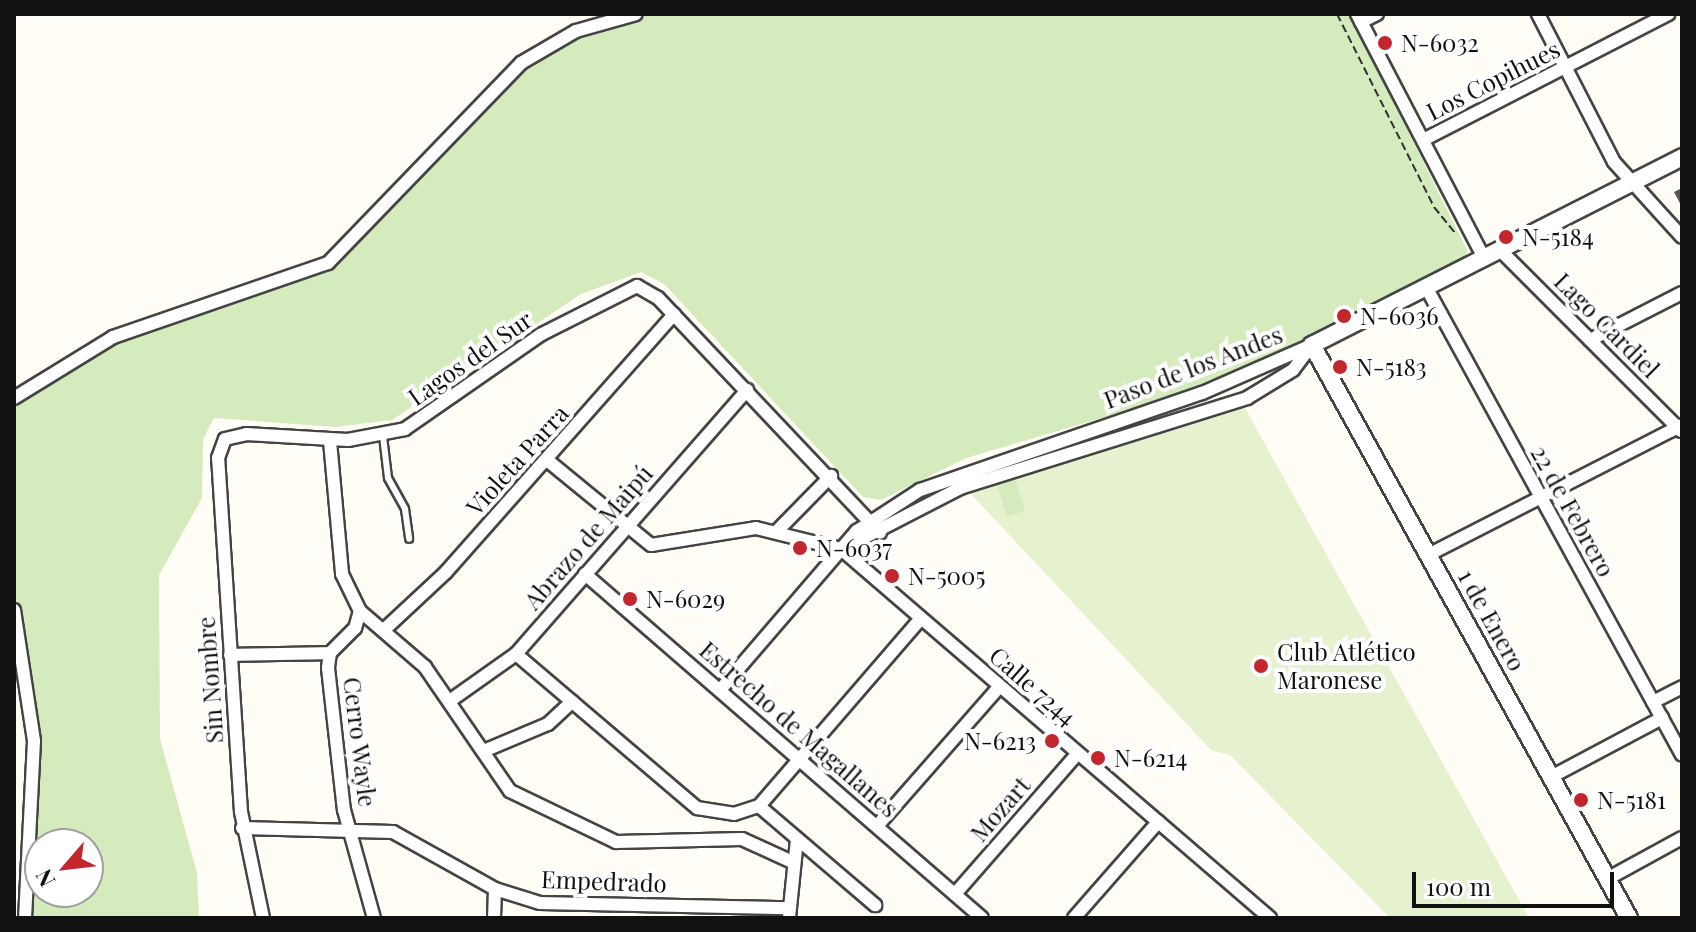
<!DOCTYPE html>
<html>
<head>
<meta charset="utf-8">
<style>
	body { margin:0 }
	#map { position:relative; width:1696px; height:932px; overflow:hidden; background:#fffdf5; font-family:"Playfair Display",serif }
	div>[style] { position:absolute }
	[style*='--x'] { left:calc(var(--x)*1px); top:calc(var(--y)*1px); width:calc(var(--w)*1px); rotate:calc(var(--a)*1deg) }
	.green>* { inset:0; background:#d5ebbd; transform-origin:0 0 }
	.pitch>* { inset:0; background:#e6f2cf }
	.building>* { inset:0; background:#5a524d }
	.path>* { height:2px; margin-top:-1px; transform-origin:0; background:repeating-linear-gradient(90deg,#333 0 8px,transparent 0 12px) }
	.roads { filter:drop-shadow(2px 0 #444) drop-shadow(-2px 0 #444) drop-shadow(0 2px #444) drop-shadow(0 -2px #444) }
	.service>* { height:6px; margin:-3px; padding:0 3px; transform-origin:3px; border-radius:3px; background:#fff }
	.minor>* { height:12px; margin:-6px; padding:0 6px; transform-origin:6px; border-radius:6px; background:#fff }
	.tertiary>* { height:16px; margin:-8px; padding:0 8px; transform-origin:8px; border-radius:8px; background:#fff }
	.dots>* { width:22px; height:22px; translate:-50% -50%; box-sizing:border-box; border:4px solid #fff; border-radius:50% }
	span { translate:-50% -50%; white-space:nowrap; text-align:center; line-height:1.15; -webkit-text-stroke:8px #fff; paint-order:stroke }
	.poi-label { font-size:24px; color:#111 }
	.left { translate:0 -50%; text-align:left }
	.right { translate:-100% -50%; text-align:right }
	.street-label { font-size:24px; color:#111 }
	.frame { position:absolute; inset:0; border:16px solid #111; pointer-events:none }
	.north { position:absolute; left:24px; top:828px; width:80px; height:80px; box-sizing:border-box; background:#fff; border:2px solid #a0a0a0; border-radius:50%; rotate:242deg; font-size:22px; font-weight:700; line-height:32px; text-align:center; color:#111 }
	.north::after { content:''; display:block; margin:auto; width:28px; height:36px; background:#c4262e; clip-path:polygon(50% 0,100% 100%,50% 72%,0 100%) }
	.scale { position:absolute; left:1412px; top:872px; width:202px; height:36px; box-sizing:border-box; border:4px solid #111; border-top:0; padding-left:10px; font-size:24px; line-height:28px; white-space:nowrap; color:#111; -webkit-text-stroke:6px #fff; paint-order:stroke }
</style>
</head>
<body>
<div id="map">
	<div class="green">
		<div style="clip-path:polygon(evenodd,636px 14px,1350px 14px,1468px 252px,1456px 265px,1292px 347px,1156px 402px,966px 458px,881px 500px,863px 497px,664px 284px,641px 272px,581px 294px,392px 420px,335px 427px,214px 418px,203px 439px,202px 498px,159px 575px,160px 739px,197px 873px,199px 918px,25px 918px,35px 771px,14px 610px,14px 398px,97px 345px,328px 262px,539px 49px,636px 14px,40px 844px,88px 844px,88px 892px,40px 892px,40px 844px)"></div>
		<div style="left:1015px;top:478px;width:35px;height:20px;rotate:72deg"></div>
	</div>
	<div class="pitch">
		<div style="clip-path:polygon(1245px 408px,1394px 676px,1529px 918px,1390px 918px,1230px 755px,1211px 750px,970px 493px,996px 484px,1007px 517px,1025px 511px,1015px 478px)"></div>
	</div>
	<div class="building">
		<div style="clip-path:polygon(1682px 188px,1682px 207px,1674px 192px)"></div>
	</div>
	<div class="path">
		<div style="--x:1337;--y:14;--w:216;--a:63.3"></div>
		<div style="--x:1434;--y:207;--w:35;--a:51"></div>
	</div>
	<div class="roads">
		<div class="service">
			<div style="--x:383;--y:436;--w:42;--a:83.2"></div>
			<div style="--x:388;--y:478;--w:35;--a:61"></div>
			<div style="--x:405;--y:509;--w:30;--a:82"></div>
		</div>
		<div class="minor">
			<div style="--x:1357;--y:14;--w:275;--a:62.5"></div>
			<div style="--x:1538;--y:14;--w:166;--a:62.8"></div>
			<div style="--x:1614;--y:162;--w:101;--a:47.8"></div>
			<div style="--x:1361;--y:22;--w:18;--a:-27"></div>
			<div style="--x:1423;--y:140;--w:276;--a:-27.2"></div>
			<div style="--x:1500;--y:250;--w:256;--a:45"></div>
			<div style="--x:1426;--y:287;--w:533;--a:61.32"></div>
			<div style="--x:1590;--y:340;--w:103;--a:-27.1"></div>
			<div style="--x:14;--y:398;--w:116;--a:-31.6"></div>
			<div style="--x:113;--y:337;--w:227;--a:-19"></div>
			<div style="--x:328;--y:263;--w:278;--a:-46"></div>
			<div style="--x:521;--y:63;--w:64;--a:-30.2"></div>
			<div style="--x:576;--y:31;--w:62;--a:-15.8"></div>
			<div style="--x:330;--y:441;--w:134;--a:84.8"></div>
			<div style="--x:342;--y:574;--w:41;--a:64.1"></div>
			<div style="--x:360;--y:611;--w:18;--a:106"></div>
			<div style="--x:355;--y:628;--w:35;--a:135"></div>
			<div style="--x:330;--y:653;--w:15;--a:98"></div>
			<div style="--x:328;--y:668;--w:143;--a:83.6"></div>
			<div style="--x:344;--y:810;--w:112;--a:74.5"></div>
			<div style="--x:547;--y:460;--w:134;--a:39.3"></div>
			<div style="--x:651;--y:545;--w:106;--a:-9.2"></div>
			<div style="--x:756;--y:528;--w:88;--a:13.9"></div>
			<div style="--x:841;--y:549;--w:566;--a:40.7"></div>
			<div style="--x:778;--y:530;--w:76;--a:-45.5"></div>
			<div style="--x:844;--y:548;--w:131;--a:-27.3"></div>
			<div style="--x:960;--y:488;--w:301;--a:-17.4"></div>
			<div style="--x:1247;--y:398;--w:54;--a:-31.3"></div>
			<div style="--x:1293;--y:370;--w:31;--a:-53"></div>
			<div style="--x:1428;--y:555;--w:285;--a:-27.1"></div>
			<div style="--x:585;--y:574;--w:525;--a:40.91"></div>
			<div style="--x:14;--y:610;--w:133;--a:81.3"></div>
			<div style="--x:34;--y:741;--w:177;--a:92.9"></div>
			<div style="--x:360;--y:611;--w:86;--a:40.7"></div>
			<div style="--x:425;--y:667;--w:150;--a:55.6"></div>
			<div style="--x:510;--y:791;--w:118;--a:25.7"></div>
			<div style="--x:616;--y:842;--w:126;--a:-1.4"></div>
			<div style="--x:742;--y:839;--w:53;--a:24.6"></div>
			<div style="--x:386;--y:628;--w:82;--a:-43"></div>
			<div style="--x:446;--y:572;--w:344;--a:-48.5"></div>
			<div style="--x:516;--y:654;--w:238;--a:40.4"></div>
			<div style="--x:697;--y:808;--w:37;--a:9"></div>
			<div style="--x:734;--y:814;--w:26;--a:-18"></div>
			<div style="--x:759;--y:806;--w:248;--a:-49.2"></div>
			<div style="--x:230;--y:655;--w:100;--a:-1.1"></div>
			<div style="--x:720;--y:690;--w:210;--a:-49.3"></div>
			<div style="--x:857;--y:531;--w:75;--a:-33.1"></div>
			<div style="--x:920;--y:490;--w:298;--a:-19"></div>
			<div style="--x:1202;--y:393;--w:120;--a:-23.6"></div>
			<div style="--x:451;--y:700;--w:80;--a:-35.3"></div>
			<div style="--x:516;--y:654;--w:351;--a:-48.8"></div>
			<div style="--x:1653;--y:702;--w:33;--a:-27"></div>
			<div style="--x:486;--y:750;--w:67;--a:-22.8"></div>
			<div style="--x:548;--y:724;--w:33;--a:-43"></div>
			<div style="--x:1551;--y:777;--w:126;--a:-28"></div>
			<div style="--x:759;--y:806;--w:153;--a:40.5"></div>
			<div style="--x:877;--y:826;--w:186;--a:-48.7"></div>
			<div style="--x:242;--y:828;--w:151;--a:1.5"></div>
			<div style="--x:393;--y:832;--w:117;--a:29.2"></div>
			<div style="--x:495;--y:889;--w:47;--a:17.3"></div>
			<div style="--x:540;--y:903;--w:249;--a:1.2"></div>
			<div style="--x:1607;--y:879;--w:85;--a:-28.7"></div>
			<div style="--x:955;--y:894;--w:187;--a:-48.9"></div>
			<div style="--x:263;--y:918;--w:108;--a:-101.7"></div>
			<div style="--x:241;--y:812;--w:355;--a:-93.7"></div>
			<div style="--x:218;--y:458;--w:20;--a:-70"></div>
			<div style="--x:225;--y:439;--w:22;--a:-13"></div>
			<div style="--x:246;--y:434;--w:102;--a:3.4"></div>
			<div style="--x:348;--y:440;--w:58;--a:-10.9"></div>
			<div style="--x:405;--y:429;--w:165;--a:-34.8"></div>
			<div style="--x:540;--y:335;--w:109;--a:-26.8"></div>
			<div style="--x:637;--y:286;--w:24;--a:30"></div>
			<div style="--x:658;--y:298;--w:323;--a:46.6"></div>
			<div style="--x:494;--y:918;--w:29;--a:-88"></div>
			<div style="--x:789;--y:918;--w:79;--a:-84.2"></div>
			<div style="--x:1074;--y:918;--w:128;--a:-48.8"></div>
		</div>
		<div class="tertiary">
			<div style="--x:1629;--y:918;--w:655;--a:-118.95"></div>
			<div style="--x:1312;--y:345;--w:415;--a:-26.9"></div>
		</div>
	</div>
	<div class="dots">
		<div style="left:1385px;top:43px;background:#c4262e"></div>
		<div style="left:1506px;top:237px;background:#c4262e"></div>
		<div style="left:1344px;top:316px;background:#c4262e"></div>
		<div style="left:1340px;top:367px;background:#c4262e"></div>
		<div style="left:800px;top:548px;background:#c4262e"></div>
		<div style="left:892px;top:576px;background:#c4262e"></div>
		<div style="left:630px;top:599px;background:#c4262e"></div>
		<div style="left:1261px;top:666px;background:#c4262e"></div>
		<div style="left:1052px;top:741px;background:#c4262e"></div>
		<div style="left:1098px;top:758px;background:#c4262e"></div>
		<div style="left:1581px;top:800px;background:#c4262e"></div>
	</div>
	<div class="poi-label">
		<span class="left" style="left:1401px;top:43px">N-6032</span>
		<span class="left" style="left:1522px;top:237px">N-5184</span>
		<span class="left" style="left:1360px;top:316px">N-6036</span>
		<span class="left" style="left:1356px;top:367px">N-5183</span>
		<span class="left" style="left:816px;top:548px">N-6037</span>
		<span class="left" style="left:908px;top:576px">N-5005</span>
		<span class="left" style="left:646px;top:599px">N-6029</span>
		<span class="left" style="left:1277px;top:666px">Club Atlético<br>Maronese</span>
		<span class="right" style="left:1036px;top:741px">N-6213</span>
		<span class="left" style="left:1114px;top:758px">N-6214</span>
		<span class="left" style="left:1597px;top:800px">N-5181</span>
	</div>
	<div class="street-label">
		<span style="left:1493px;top:80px;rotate:-27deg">Los Copihues</span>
		<span style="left:1607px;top:325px;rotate:45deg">Lago Cardiel</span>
		<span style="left:470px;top:358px;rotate:-35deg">Lagos del Sur</span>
		<span style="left:1193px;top:367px;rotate:-21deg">Paso de los Andes</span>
		<span style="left:517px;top:460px;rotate:-48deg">Violeta Parra</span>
		<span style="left:1573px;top:511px;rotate:61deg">22 de Febrero</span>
		<span style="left:588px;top:537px;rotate:-49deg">Abrazo de Maipú</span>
		<span style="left:1492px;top:620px;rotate:61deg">1 de Enero</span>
		<span style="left:210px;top:680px;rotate:-94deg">Sin Nombre</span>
		<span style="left:1033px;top:686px;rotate:41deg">Calle 7244</span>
		<span style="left:799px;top:729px;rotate:41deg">Estrecho de Magallanes</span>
		<span style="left:360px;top:742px;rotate:83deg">Cerro Wayle</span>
		<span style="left:1000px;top:809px;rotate:-49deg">Mozart</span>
		<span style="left:604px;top:881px;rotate:2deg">Empedrado</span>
	</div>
	<div class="frame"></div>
	<div class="north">N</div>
	<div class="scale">100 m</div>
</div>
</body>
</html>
